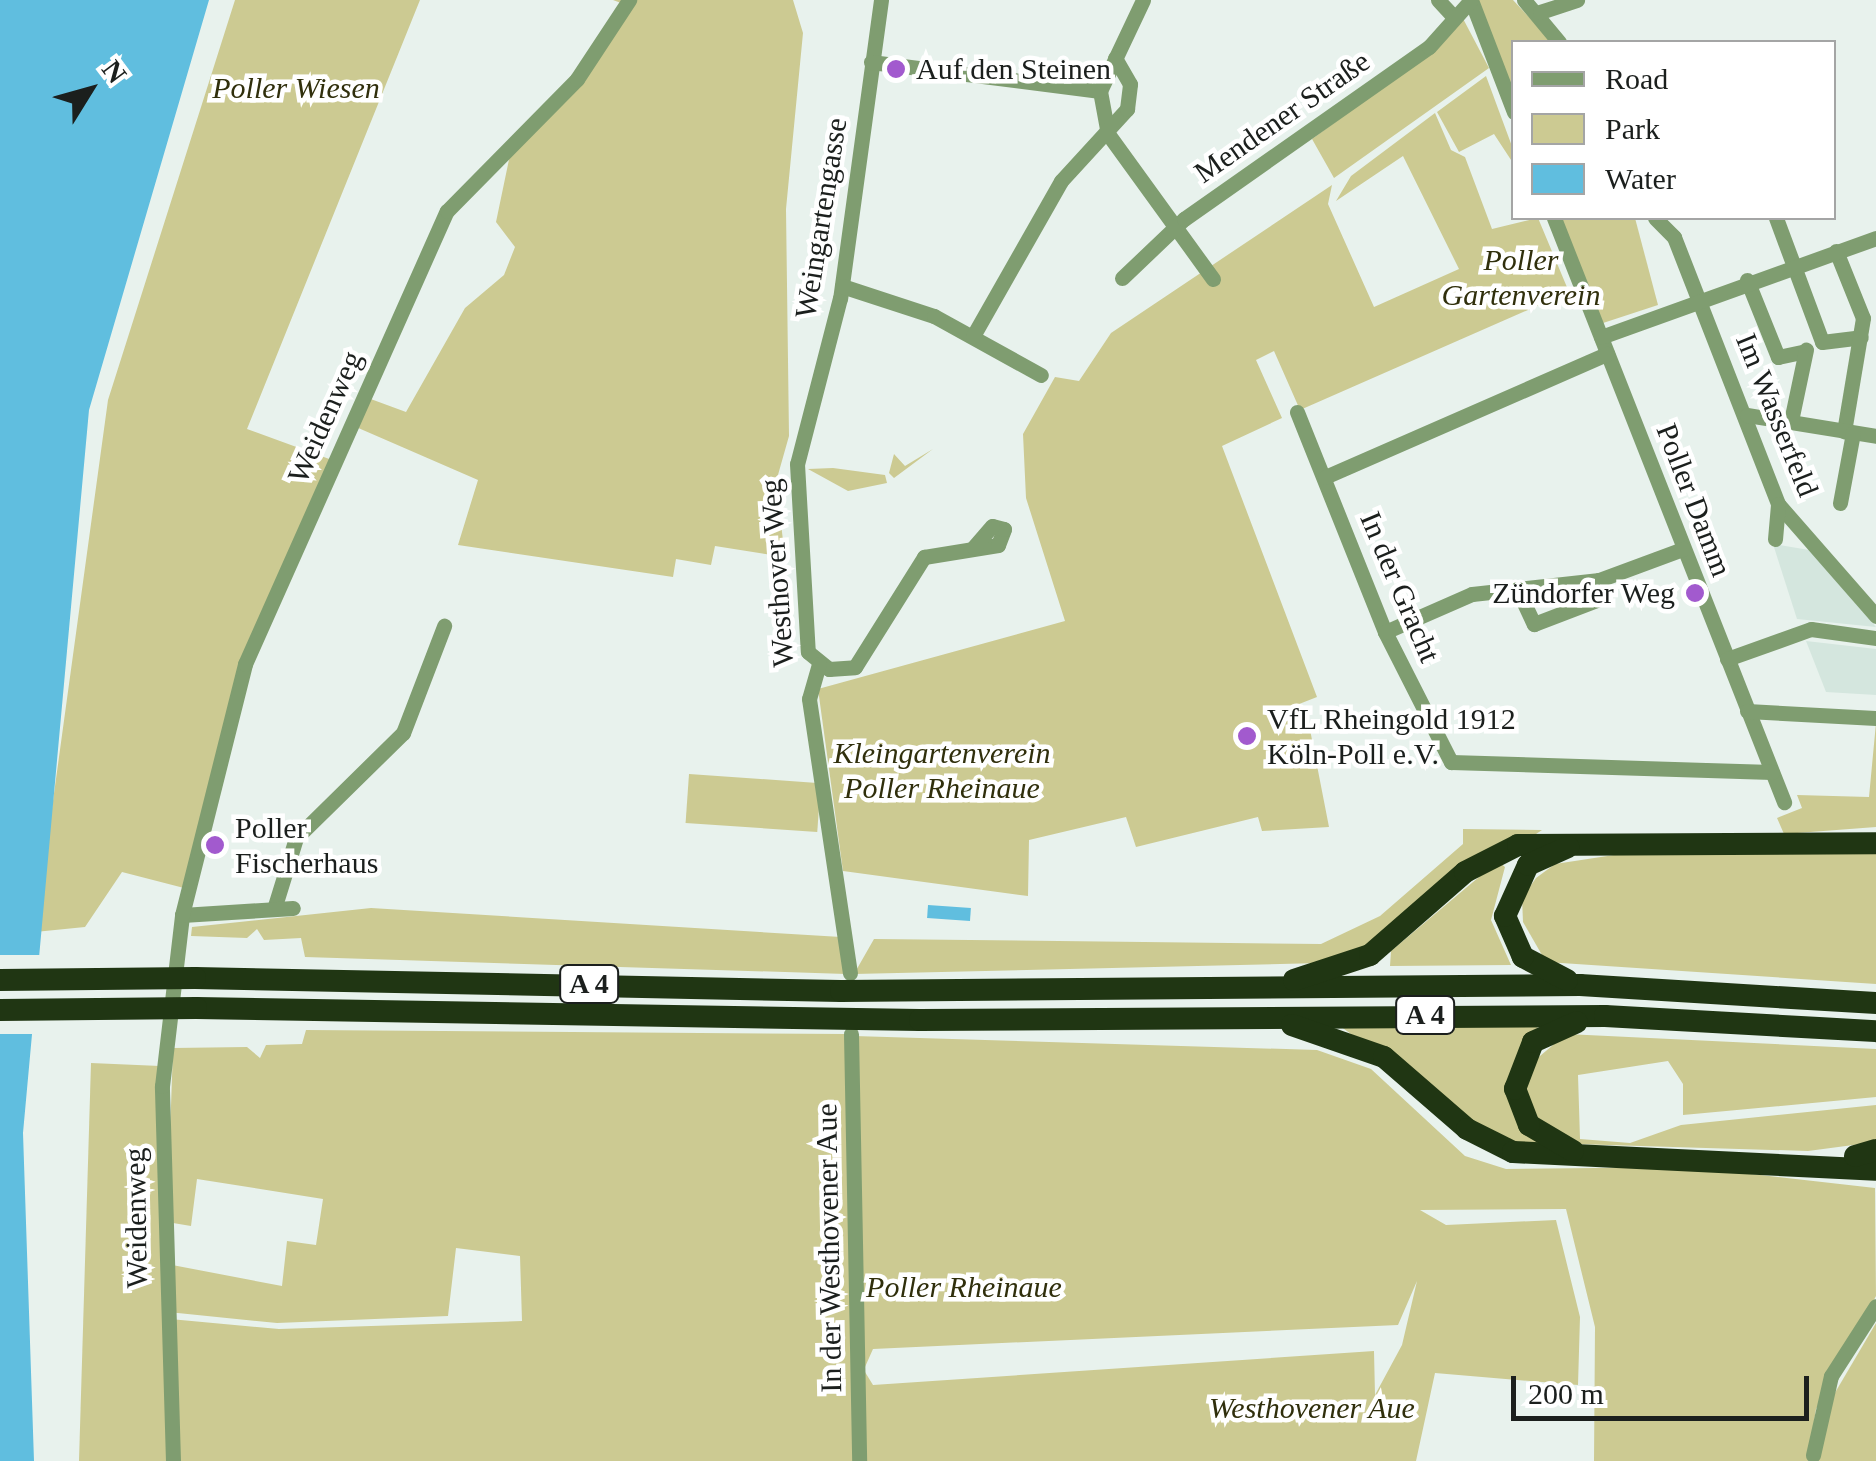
<!DOCTYPE html>
<html>
<head>
<meta charset="utf-8">
<style>
	body { margin:0 }
	#map { position:relative; width:1876px; height:1461px; overflow:hidden; background:#e8f2ed; font-family:"Times New Roman",serif }
	div>[style] { position:absolute }
	[style*='--x'] { left:calc(var(--x)*1px); top:calc(var(--y)*1px); width:calc(var(--w)*1px); rotate:calc(var(--a)*1deg) }
	.built>* { inset:0; background:#d4e6de }
	.green>* { inset:0; background:#ccca92; transform-origin:0 0 }
	.water>* { inset:0; background:#60bedf; transform-origin:0 0 }
	.pier>* { inset:0; background:#e8f2ed }
	.minor>* { height:15px; margin:-7.5px; padding:0 7.5px; transform-origin:7.5px; border-radius:7.5px; background:#7f9d70 }
	.highway>* { height:22px; margin:-11px; padding:0 11px; transform-origin:11px; border-radius:11px; background:#203613 }
	.highway-bridge>* { height:22px; margin:-11px; padding:0 11px; transform-origin:11px; border-radius:11px; background:#203613 }
	.dots>* { width:28px; height:28px; translate:-50% -50%; box-sizing:border-box; border:5px solid #fff; border-radius:50% }
	span { translate:-50% -50%; white-space:nowrap; text-align:center; line-height:1.15; -webkit-text-stroke:9px #fff; paint-order:stroke }
	.shield-label span { padding:2px 8px; background:#fff; border:2px solid; border-radius:8px; -webkit-text-stroke-width:0 }
	.shield-label { font-size:28px; color:#1b1f1d; font-weight:700 }
	.poi-label { font-size:30px; color:#1b1f1d }
	.left { translate:0 -50%; text-align:left }
	.right { translate:-100% -50%; text-align:right }
	.park-label { font-size:30px; color:#302f0c; font-style:italic }
	.street-label { font-size:30px; color:#1b1f1d }
	.legend { position:absolute; left:1511px; top:40px; width:325px; height:180px; box-sizing:border-box; background:#fff; border:2px solid #a4a5a5; margin:0; padding:12px 18px; list-style:none; font-size:30px; color:#1b1f1d }
	.legend li { display:flex; align-items:center; gap:20px; height:50px }
	.legend b { width:50px; border:2px solid #a4a5a5 }
	.north { position:absolute; left:40px; top:40px; width:100px; height:100px; -webkit-text-stroke:8px #fff; paint-order:stroke; rotate:53deg; font-size:28px; font-weight:700; line-height:40px; text-align:center; color:#1b1f1d }
	.north::after { content:''; display:block; margin:auto; width:35px; height:45px; background:#1b1f1d; clip-path:polygon(50% 0,100% 100%,50% 72%,0 100%) }
	.scale { position:absolute; left:1511px; top:1376px; width:298px; height:45px; box-sizing:border-box; border:5px solid #1b1f1d; border-top:0; padding-left:12px; font-size:30px; line-height:35px; white-space:nowrap; color:#1b1f1d; -webkit-text-stroke:8px #fff; paint-order:stroke }
</style>
</head>
<body>
<div id="map">
	<div class="built">
		<div style="clip-path:polygon(1773px 544px,1809px 550px,1876px 627px,1797px 619px)"></div>
		<div style="clip-path:polygon(1806px 641px,1876px 649px,1876px 695px,1826px 692px)"></div>
	</div>
	<div class="green">
		<div style="clip-path:polygon(235px 0,420px 0,247px 429px,332px 460px,250px 639px,184px 888px,122px 872px,85px 927px,35px 932px,108px 400px)"></div>
		<div style="clip-path:polygon(613px 0,793px 0,803px 33px,786px 209px,789px 436px,776px 482px,785px 557px,715px 546px,711px 565px,676px 559px,673px 577px,458px 545px,478px 480px,356px 427px,368px 398px,406px 412px,465px 308px,504px 275px,515px 247px,496px 222px,511px 150px,577px 85px,621px 3px)"></div>
		<div style="clip-path:polygon(1478px 0,1513px 0,1552px 42px,1514px 42px,1513px 101px)"></div>
		<div style="clip-path:polygon(1459px 11px,1489px 68px,1334px 178px,1312px 139px,1432px 51px)"></div>
		<div style="clip-path:polygon(1486px 76px,1513px 149px,1513px 163px,1494px 134px,1459px 152px,1437px 112px)"></div>
		<div style="clip-path:polygon(1435px 113px,1451px 150px,1465px 157px,1492px 229px,1538px 218px,1569px 292px,1300px 410px,1274px 351px,1256px 360px,1282px 418px,1222px 446px,1317px 697px,1271px 715px,1306px 709px,1329px 827px,1262px 831px,1258px 817px,1136px 847px,1126px 817px,1029px 840px,1028px 896px,843px 871px,818px 689px,1065px 621px,1026px 498px,1023px 434px,1055px 377px,1079px 381px,1111px 333px,1332px 185px,1328px 204px,1374px 307px,1459px 269px,1403px 156px,1336px 201px,1351px 176px)"></div>
		<div style="clip-path:polygon(1558px 218px,1635px 218px,1658px 305px,1600px 324px)"></div>
		<div style="clip-path:polygon(933px 449px,894px 478px,889px 473px,894px 454px,905px 466px)"></div>
		<div style="clip-path:polygon(833px 468px,885px 475px,887px 483px,848px 491px,808px 469px)"></div>
		<div style="clip-path:polygon(1876px 723px,1876px 827px,1784px 834px,1777px 818px,1802px 808px,1797px 795px,1869px 797px)"></div>
		<div style="left:689px;top:774px;width:132px;height:49px;rotate:4deg"></div>
		<div style="clip-path:polygon(1463px 829px,1542px 830px,1372px 944px,1321px 963px,854px 974px,874px 939px,1321px 944px,1380px 916px,1463px 844px)"></div>
		<div style="clip-path:polygon(1627px 853px,1876px 854px,1876px 984px,1546px 962px,1523px 922px,1522px 898px,1536px 878px,1555px 864px)"></div>
		<div style="clip-path:polygon(1498px 861px,1505px 867px,1491px 920px,1511px 965px,1390px 966px,1391px 951px)"></div>
		<div style="clip-path:polygon(371px 908px,841px 937px,846px 974px,305px 957px,301px 938px,264px 940px,257px 929px,247px 938px,191px 936px,192px 927px)"></div>
		<div style="clip-path:polygon(1539px 1025px,1509px 1076px,1557px 1149px,1493px 1138px,1340px 1026px)"></div>
		<div style="clip-path:polygon(306px 1030px,845px 1034px,855px 1461px,176px 1461px,170px 1319px,279px 1329px,522px 1321px,520px 1256px,456px 1248px,448px 1316px,277px 1323px,168px 1312px,167px 1264px,282px 1286px,287px 1241px,316px 1245px,323px 1199px,197px 1179px,191px 1226px,167px 1222px,173px 1048px,247px 1047px,260px 1058px,266px 1045px,302px 1044px)"></div>
		<div style="clip-path:polygon(1566px 1034px,1876px 1049px,1876px 1097px,1683px 1115px,1683px 1084px,1668px 1061px,1578px 1075px,1580px 1139px,1630px 1143px,1681px 1125px,1876px 1105px,1876px 1142px,1808px 1151px,1575px 1144px,1535px 1116px,1526px 1090px,1527px 1067px)"></div>
		<div style="clip-path:polygon(854px 1036px,1317px 1050px,1371px 1069px,1465px 1156px,1506px 1169px,1690px 1167px,1875px 1188px,1876px 1296px,1816px 1409px,1808px 1461px,1594px 1461px,1595px 1327px,1566px 1209px,1420px 1210px,1446px 1225px,1556px 1220px,1580px 1317px,1578px 1385px,1435px 1373px,1416px 1461px,863px 1461px,865px 1372px,873px 1385px,1374px 1351px,1375px 1395px,1402px 1345px,1417px 1281px,1398px 1325px,873px 1349px,865px 1367px)"></div>
		<div style="clip-path:polygon(91px 1063px,160px 1066px,168px 1461px,79px 1461px)"></div>
		<div style="clip-path:polygon(1876px 1323px,1876px 1461px,1817px 1461px,1826px 1408px)"></div>
	</div>
	<div class="water">
		<div style="clip-path:polygon(0 0,209px 0,89px 410px,23px 1133px,34px 1461px,0 1461px)"></div>
		<div style="left:928px;top:905px;width:43px;height:13px;rotate:4deg"></div>
	</div>
	<div class="pier">
		<div style="clip-path:polygon(0 955px,44px 955px,37px 1034px,0 1034px)"></div>
	</div>
	<div class="minor">
		<div style="--x:881;--y:0;--w:301;--a:97.8"></div>
		<div style="--x:840;--y:298;--w:171;--a:104.5"></div>
		<div style="--x:797;--y:464;--w:188;--a:86.7"></div>
		<div style="--x:808;--y:652;--w:27;--a:39"></div>
		<div style="--x:829;--y:669;--w:26;--a:-4"></div>
		<div style="--x:855;--y:667;--w:130;--a:-57.9"></div>
		<div style="--x:924;--y:557;--w:75;--a:-9.2"></div>
		<div style="--x:998;--y:545;--w:17;--a:-69"></div>
		<div style="--x:1004;--y:529;--w:12;--a:-166"></div>
		<div style="--x:992;--y:526;--w:28;--a:131"></div>
		<div style="--x:1143;--y:0;--w:101;--a:115.3"></div>
		<div style="--x:1100;--y:91;--w:44;--a:79.5"></div>
		<div style="--x:1108;--y:134;--w:179;--a:54.1"></div>
		<div style="--x:1438;--y:0;--w:21;--a:47"></div>
		<div style="--x:1471;--y:0;--w:120;--a:69"></div>
		<div style="--x:1524;--y:0;--w:55;--a:50.2"></div>
		<div style="--x:1540;--y:12;--w:39;--a:-18"></div>
		<div style="--x:871;--y:62;--w:231;--a:7.2"></div>
		<div style="--x:1554;--y:218;--w:628;--a:68.5"></div>
		<div style="--x:1655;--y:218;--w:27;--a:45"></div>
		<div style="--x:1674;--y:237;--w:287;--a:68.7"></div>
		<div style="--x:1778;--y:504;--w:149;--a:48.8"></div>
		<div style="--x:1776;--y:218;--w:132;--a:69.6"></div>
		<div style="--x:1822;--y:342;--w:39;--a:-7"></div>
		<div style="--x:1836;--y:251;--w:72;--a:68.1"></div>
		<div style="--x:1863;--y:318;--w:115;--a:99.5"></div>
		<div style="--x:1122;--y:278;--w:86;--a:-43.6"></div>
		<div style="--x:1184;--y:219;--w:299;--a:-35.1"></div>
		<div style="--x:1429;--y:47;--w:63;--a:-48.2"></div>
		<div style="--x:1747;--y:280;--w:83;--a:68.1"></div>
		<div style="--x:1778;--y:357;--w:24;--a:-12"></div>
		<div style="--x:842;--y:286;--w:97;--a:18.1"></div>
		<div style="--x:934;--y:316;--w:122;--a:28.9"></div>
		<div style="--x:973;--y:336;--w:178;--a:-60.4"></div>
		<div style="--x:1061;--y:181;--w:98;--a:-47.5"></div>
		<div style="--x:1127;--y:109;--w:25;--a:-83"></div>
		<div style="--x:1130;--y:84;--w:30;--a:-120"></div>
		<div style="--x:1601;--y:337;--w:292;--a:-19.8"></div>
		<div style="--x:1297;--y:412;--w:237;--a:68.2"></div>
		<div style="--x:1385;--y:632;--w:146;--a:63.1"></div>
		<div style="--x:1451;--y:762;--w:321;--a:1.8"></div>
		<div style="--x:1747;--y:415;--w:131;--a:9.2"></div>
		<div style="--x:1791;--y:421;--w:73;--a:-78.1"></div>
		<div style="--x:1325;--y:477;--w:308;--a:-23.6"></div>
		<div style="--x:1840;--y:503;--w:71;--a:-79.5"></div>
		<div style="--x:1775;--y:539;--w:35;--a:-85"></div>
		<div style="--x:1517;--y:588;--w:40;--a:65"></div>
		<div style="--x:1534;--y:624;--w:70;--a:-21"></div>
		<div style="--x:1599;--y:599;--w:19;--a:-90"></div>
		<div style="--x:1385;--y:632;--w:95;--a:-23.6"></div>
		<div style="--x:1472;--y:594;--w:128;--a:-6.3"></div>
		<div style="--x:1599;--y:580;--w:90;--a:-20.3"></div>
		<div style="--x:1727;--y:659;--w:89;--a:-19.7"></div>
		<div style="--x:1811;--y:629;--w:66;--a:7.9"></div>
		<div style="--x:819;--y:664;--w:36;--a:106"></div>
		<div style="--x:809;--y:699;--w:277;--a:81.5"></div>
		<div style="--x:1747;--y:711;--w:129;--a:3.1"></div>
		<div style="--x:274;--y:909;--w:74;--a:-72.8"></div>
		<div style="--x:296;--y:838;--w:150;--a:-44.5"></div>
		<div style="--x:403;--y:733;--w:115;--a:-69"></div>
		<div style="--x:182;--y:915;--w:111;--a:-3.6"></div>
		<div style="--x:851;--y:1034;--w:427;--a:88.9"></div>
		<div style="--x:1813;--y:1455;--w:81;--a:-77.2"></div>
		<div style="--x:1831;--y:1376;--w:83;--a:-57.3"></div>
		<div style="--x:173;--y:1461;--w:375;--a:-91.7"></div>
		<div style="--x:162;--y:1086;--w:172;--a:-83.3"></div>
		<div style="--x:182;--y:915;--w:259;--a:-75.9"></div>
		<div style="--x:245;--y:664;--w:496;--a:-66"></div>
		<div style="--x:447;--y:211;--w:185;--a:-45.4"></div>
		<div style="--x:577;--y:79;--w:95;--a:-56.6"></div>
	</div>
	<div class="highway">
		<div style="--x:195;--y:978;--w:646;--a:1.15"></div>
		<div style="--x:841;--y:991;--w:739;--a:-0.47"></div>
		<div style="--x:1580;--y:985;--w:297;--a:3.5"></div>
		<div style="--x:1294;--y:980;--w:80;--a:-18.2"></div>
		<div style="--x:1370;--y:955;--w:126;--a:-41.1"></div>
		<div style="--x:1465;--y:872;--w:59;--a:-27"></div>
		<div style="--x:1518;--y:845;--w:358;--a:-0.3"></div>
		<div style="--x:1567;--y:980;--w:50;--a:-152.4"></div>
		<div style="--x:1523;--y:957;--w:45;--a:-113.7"></div>
		<div style="--x:1505;--y:916;--w:56;--a:-65.7"></div>
		<div style="--x:1528;--y:865;--w:44;--a:-24.2"></div>
		<div style="--x:196;--y:1008;--w:724;--a:0.95"></div>
		<div style="--x:920;--y:1020;--w:685;--a:-0.33"></div>
		<div style="--x:1605;--y:1016;--w:271;--a:3.2"></div>
		<div style="--x:1292;--y:1025;--w:97;--a:19.2"></div>
		<div style="--x:1384;--y:1057;--w:110;--a:40.9"></div>
		<div style="--x:1467;--y:1129;--w:51;--a:26.6"></div>
		<div style="--x:1513;--y:1152;--w:363;--a:2.8"></div>
		<div style="--x:1573;--y:1151;--w:51;--a:-149.4"></div>
		<div style="--x:1529;--y:1125;--w:39;--a:-111"></div>
		<div style="--x:1515;--y:1089;--w:50;--a:-69"></div>
		<div style="--x:1533;--y:1042;--w:48;--a:-24.4"></div>
		<div style="--x:1855;--y:1156;--w:22;--a:-16"></div>
	</div>
	<div class="highway-bridge">
		<div style="--x:0;--y:980;--w:195;--a:-0.6"></div>
		<div style="--x:0;--y:1010;--w:196;--a:-0.6"></div>
	</div>
	<div class="dots">
		<div style="left:896px;top:69px;background:#a25ace"></div>
		<div style="left:1695px;top:593px;background:#a25ace"></div>
		<div style="left:1247px;top:736px;background:#a25ace"></div>
		<div style="left:215px;top:845px;background:#a25ace"></div>
	</div>
	<div class="shield-label">
		<span style="left:589px;top:984px">A 4</span>
		<span style="left:1425px;top:1015px">A 4</span>
	</div>
	<div class="poi-label">
		<span class="left" style="left:916px;top:69px">Auf den Steinen</span>
		<span class="right" style="left:1675px;top:593px">Zündorfer Weg</span>
		<span class="left" style="left:1267px;top:736px">VfL Rheingold 1912<br>Köln-Poll e.V.</span>
		<span class="left" style="left:235px;top:845px">Poller<br>Fischerhaus</span>
	</div>
	<div class="park-label">
		<span style="left:296px;top:88px">Poller Wiesen</span>
		<span style="left:1521px;top:277px">Poller<br>Gartenverein</span>
		<span style="left:942px;top:770px">Kleingartenverein<br>Poller Rheinaue</span>
		<span style="left:964px;top:1287px">Poller Rheinaue</span>
		<span style="left:1312px;top:1408px">Westhovener Aue</span>
	</div>
	<div class="street-label">
		<span style="left:1282px;top:117px;rotate:-35deg">Mendener Straße</span>
		<span style="left:821px;top:218px;rotate:-81deg">Weingartengasse</span>
		<span style="left:1777px;top:415px;rotate:68deg">Im Wasserfeld</span>
		<span style="left:325px;top:417px;rotate:-66deg">Weidenweg</span>
		<span style="left:1694px;top:500px;rotate:69deg">Poller Damm</span>
		<span style="left:777px;top:573px;rotate:-94deg">Westhover Weg</span>
		<span style="left:1400px;top:587px;rotate:67deg">In der Gracht</span>
		<span style="left:136px;top:1218px;rotate:-91deg">Weidenweg</span>
		<span style="left:829px;top:1248px;rotate:-91deg">In der Westhovener Aue</span>
	</div>
	<ul class="legend">
	<li><b style="height:12px;background:#7f9d70"></b>Road</li>
	<li><b style="height:28px;background:#ccca92"></b>Park</li>
	<li><b style="height:28px;background:#60bedf"></b>Water</li>
	</ul>
	<div class="north">N</div>
	<div class="scale">200 m</div>
</div>
</body>
</html>
